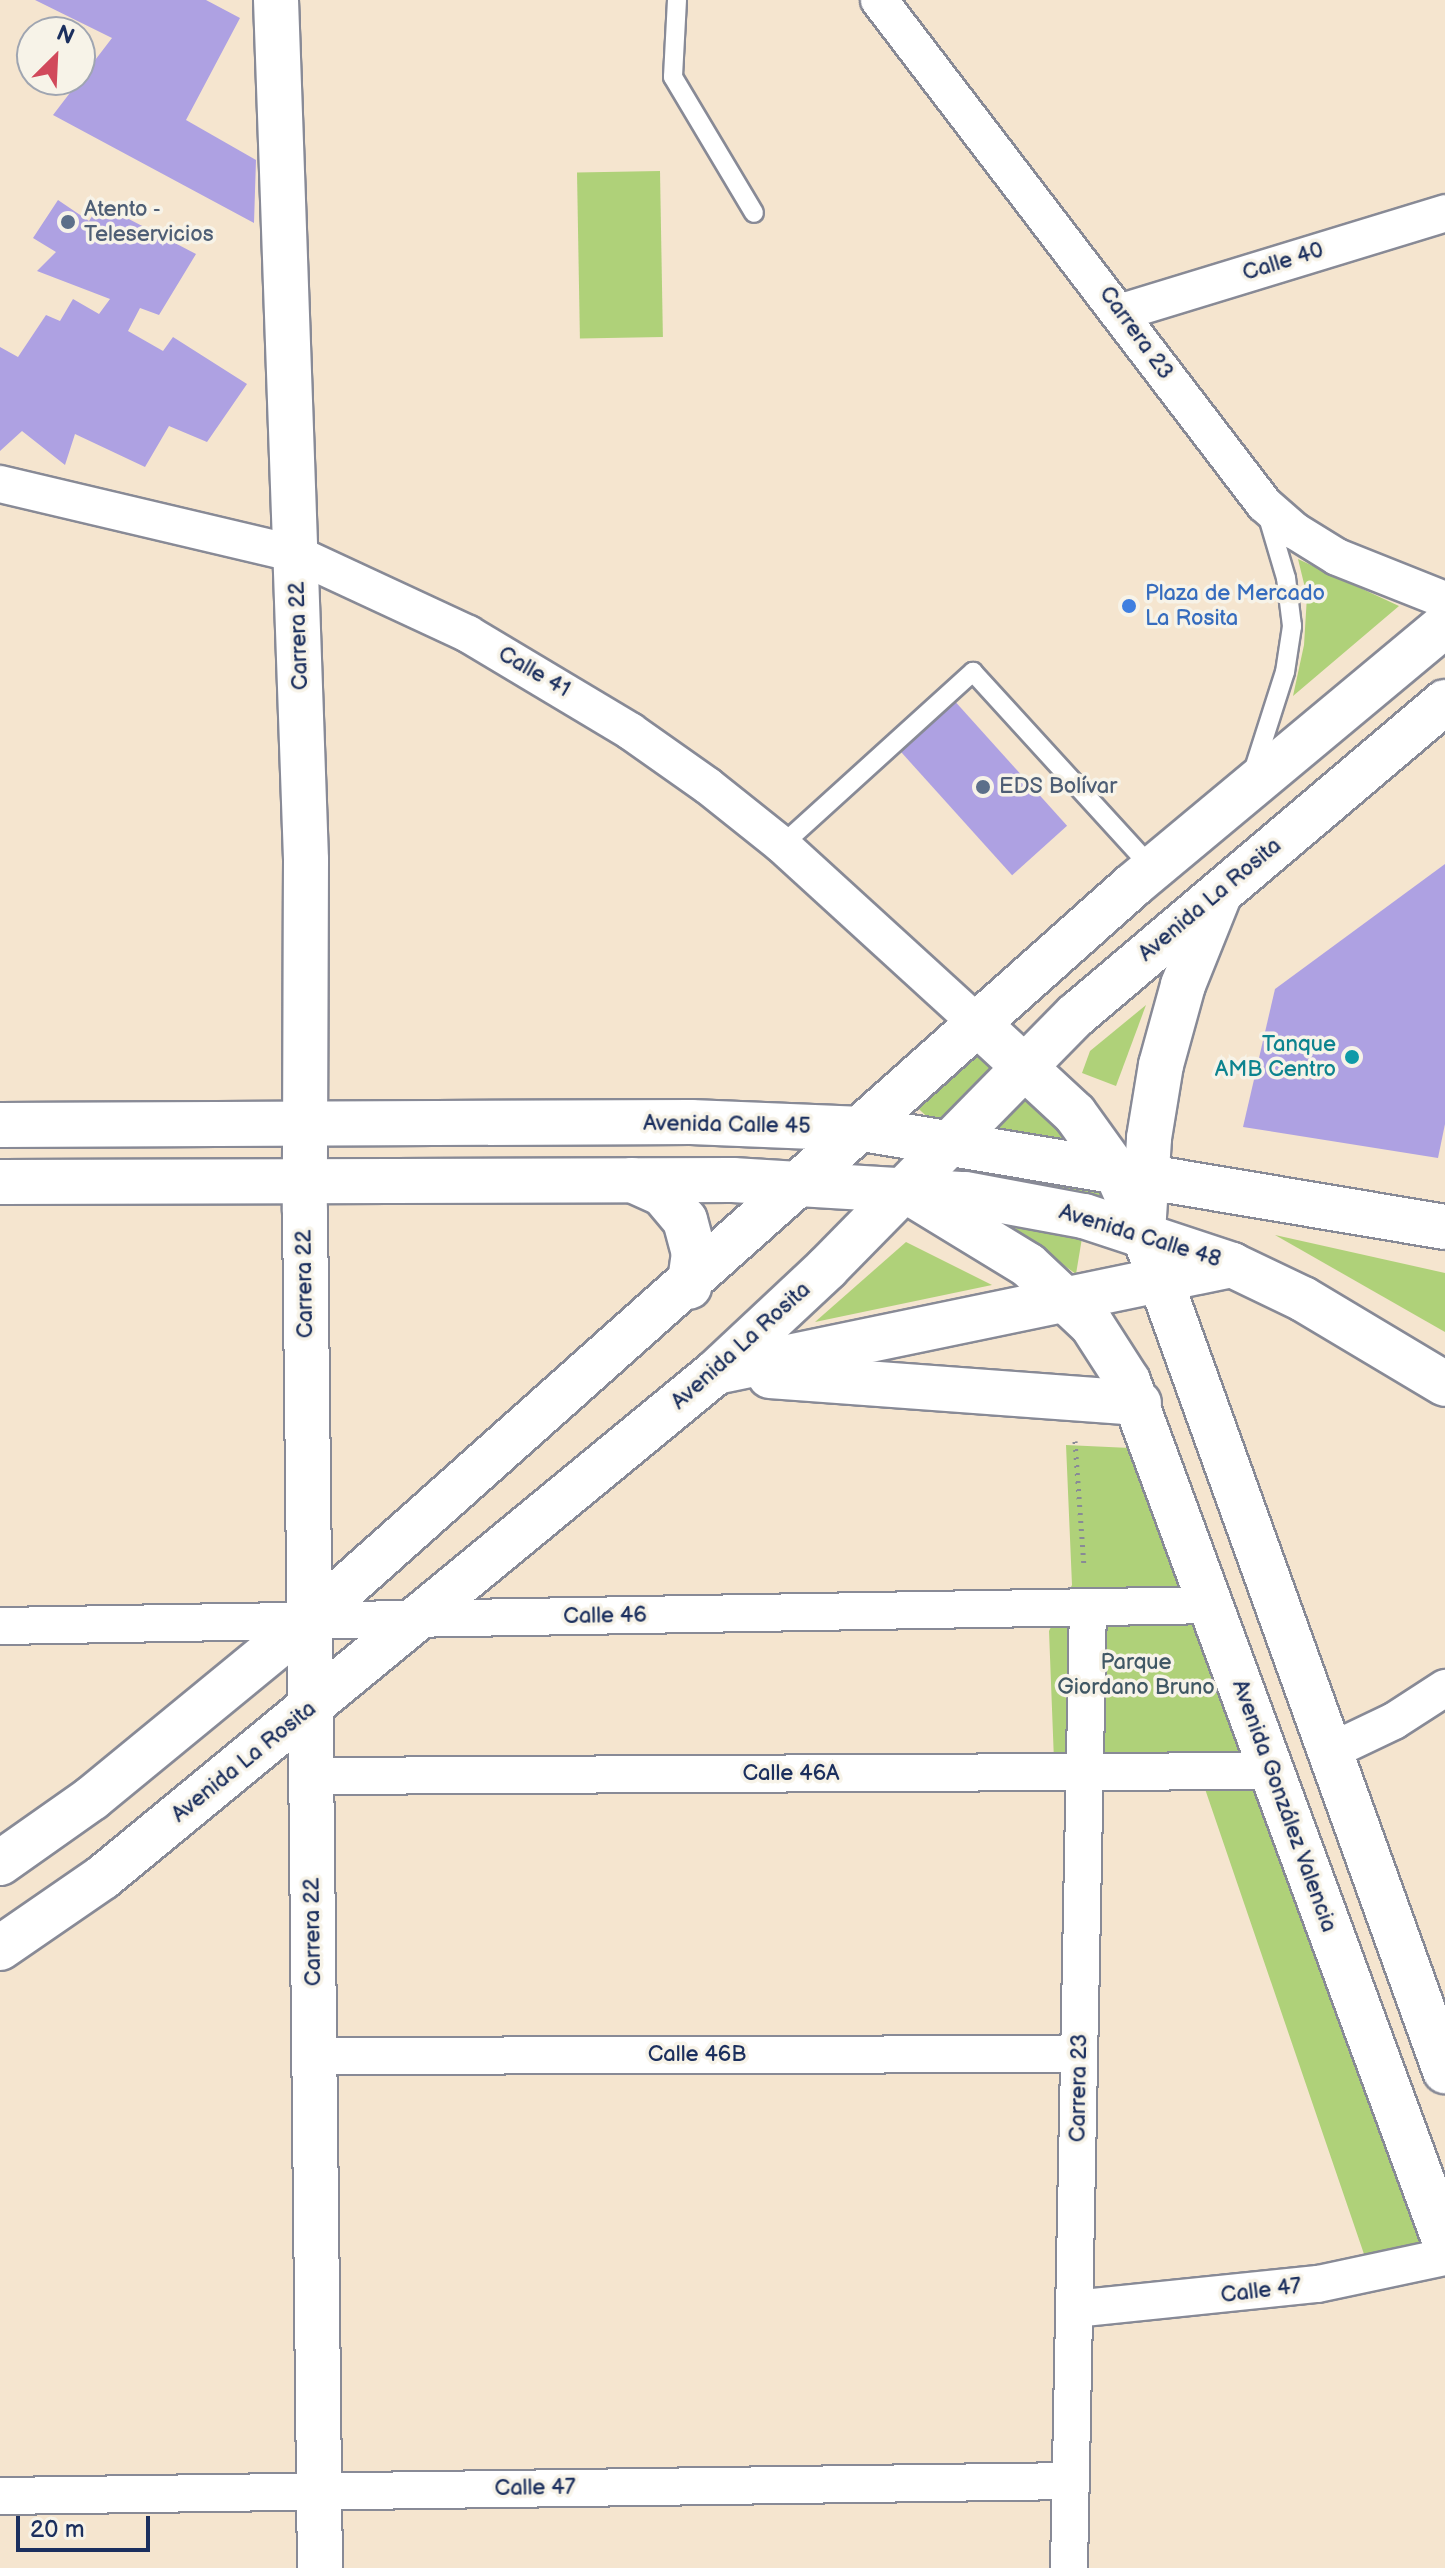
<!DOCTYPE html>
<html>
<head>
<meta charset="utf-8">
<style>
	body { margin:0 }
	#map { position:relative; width:1445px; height:2568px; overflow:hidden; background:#f5e5cf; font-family:"Balsamiq Sans",sans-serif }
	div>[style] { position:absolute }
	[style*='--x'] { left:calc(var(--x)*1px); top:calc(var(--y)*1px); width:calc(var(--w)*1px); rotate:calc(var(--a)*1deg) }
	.green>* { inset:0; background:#afd179; transform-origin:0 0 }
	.building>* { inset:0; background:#aea1e2; transform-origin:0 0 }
	.path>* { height:5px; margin-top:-2.5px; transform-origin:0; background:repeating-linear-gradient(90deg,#888a96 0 2px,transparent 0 8px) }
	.roads { filter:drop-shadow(2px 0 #888a96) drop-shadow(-2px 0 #888a96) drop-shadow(0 2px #888a96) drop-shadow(0 -2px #888a96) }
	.service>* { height:18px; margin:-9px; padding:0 9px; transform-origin:9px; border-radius:9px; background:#fff }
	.minor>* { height:36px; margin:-18px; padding:0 18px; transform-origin:18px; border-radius:18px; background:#fff }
	.tertiary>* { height:44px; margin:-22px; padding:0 22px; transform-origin:22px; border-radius:22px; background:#fff }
	.secondary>* { height:44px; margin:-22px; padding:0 22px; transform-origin:22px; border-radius:22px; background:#fff }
	.primary>* { height:44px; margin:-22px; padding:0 22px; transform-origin:22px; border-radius:22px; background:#fff }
	.dots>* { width:22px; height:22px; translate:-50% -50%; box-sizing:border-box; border:4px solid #f7f3e8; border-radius:50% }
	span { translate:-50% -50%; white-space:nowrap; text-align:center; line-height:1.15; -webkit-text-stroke:7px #f7f3e8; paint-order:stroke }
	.service-label { font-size:22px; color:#4e5e75 }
	.left { translate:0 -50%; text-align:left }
	.street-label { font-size:22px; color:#1b2f5e }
	.shop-label { font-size:22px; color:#366cbe }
	.culture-label { font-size:22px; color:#0d838f }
	.right { translate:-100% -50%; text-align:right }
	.park-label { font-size:22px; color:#405865 }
	.north { position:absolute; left:16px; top:16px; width:80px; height:80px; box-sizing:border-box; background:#f7f3e8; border:2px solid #9fa5b1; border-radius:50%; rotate:24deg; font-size:22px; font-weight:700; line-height:32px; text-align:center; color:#1b2f5e }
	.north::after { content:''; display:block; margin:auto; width:28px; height:36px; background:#d1495b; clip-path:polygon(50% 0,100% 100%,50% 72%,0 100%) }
	.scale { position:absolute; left:16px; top:2516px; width:134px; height:36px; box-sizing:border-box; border:4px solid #1b2f5e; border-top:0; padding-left:10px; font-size:24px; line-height:28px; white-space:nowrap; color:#1b2f5e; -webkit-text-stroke:6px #f7f3e8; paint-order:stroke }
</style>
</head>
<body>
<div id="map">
	<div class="green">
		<div style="left:660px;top:171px;width:166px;height:83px;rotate:89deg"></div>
		<div style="clip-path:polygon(1298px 559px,1399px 606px,1293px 696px,1304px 645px,1307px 596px)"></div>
		<div style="clip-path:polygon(1146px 1005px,1116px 1086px,1082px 1073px,1090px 1051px)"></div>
		<div style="left:978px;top:1044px;width:37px;height:88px;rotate:43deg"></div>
		<div style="clip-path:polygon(1025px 1090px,1079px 1149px,986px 1132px)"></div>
		<div style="left:964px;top:1159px;width:150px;height:18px;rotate:10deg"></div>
		<div style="clip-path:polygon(996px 1217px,1082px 1238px,1076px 1274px)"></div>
		<div style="clip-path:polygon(1275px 1235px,1445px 1273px,1445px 1332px)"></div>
		<div style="clip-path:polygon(906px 1242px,992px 1285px,815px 1322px)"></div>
		<div style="clip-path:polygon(1066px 1445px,1130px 1448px,1441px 2250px,1365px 2257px,1204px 1786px,1054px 1761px,1049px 1631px,1072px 1585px)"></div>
	</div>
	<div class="building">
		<div style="clip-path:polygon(35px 0,206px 0,240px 18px,186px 120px,256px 160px,254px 223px,53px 115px,112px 38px)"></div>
		<div style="clip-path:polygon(58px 200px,89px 221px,100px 204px,196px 254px,159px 315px,140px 308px,128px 331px,163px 351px,173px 337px,247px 384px,207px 442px,169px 426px,145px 467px,75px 434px,65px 465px,22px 431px,0 451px,0 347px,18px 357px,46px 315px,60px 321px,73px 299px,99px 314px,110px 299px,37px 271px,56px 252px,33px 238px)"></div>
		<div style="left:952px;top:698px;width:172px;height:74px;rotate:48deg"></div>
		<div style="clip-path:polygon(1445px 864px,1445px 1124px,1438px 1158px,1243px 1127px,1275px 989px)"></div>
	</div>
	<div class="path">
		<div style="--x:1075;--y:1441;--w:126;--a:85.9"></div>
	</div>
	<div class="roads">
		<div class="service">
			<div style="--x:677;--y:0;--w:77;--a:93"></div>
			<div style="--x:673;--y:77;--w:158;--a:59.2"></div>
			<div style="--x:1253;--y:772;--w:105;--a:-72.3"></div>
			<div style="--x:1285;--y:672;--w:47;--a:-81.3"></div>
			<div style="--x:1292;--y:626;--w:48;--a:-97.1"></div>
			<div style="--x:1286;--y:578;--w:67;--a:-106.5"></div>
			<div style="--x:782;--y:845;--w:258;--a:-42.2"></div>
			<div style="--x:973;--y:672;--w:267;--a:47.6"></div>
		</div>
		<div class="minor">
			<div style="--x:879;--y:0;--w:634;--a:52.62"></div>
			<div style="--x:1264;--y:504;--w:41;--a:41.1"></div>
			<div style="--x:1295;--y:531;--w:49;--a:31.8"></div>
			<div style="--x:1337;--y:557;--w:116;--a:21.7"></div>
			<div style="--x:1122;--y:312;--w:338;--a:-17"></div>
			<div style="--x:0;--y:484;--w:304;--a:13.3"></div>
			<div style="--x:296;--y:554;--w:190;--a:24.9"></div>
			<div style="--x:468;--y:634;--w:189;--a:30.9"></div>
			<div style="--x:630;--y:731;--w:95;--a:35.2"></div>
			<div style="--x:708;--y:786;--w:95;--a:38.6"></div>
			<div style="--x:782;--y:845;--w:268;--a:42.4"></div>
			<div style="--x:0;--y:1626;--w:1210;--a:-0.99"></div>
			<div style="--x:1329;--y:1752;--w:72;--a:-25.5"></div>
			<div style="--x:1394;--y:1721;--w:61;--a:-32.9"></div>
			<div style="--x:311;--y:1776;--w:960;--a:-0.3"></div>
			<div style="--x:314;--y:2056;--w:765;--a:-0.15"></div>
			<div style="--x:1074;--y:2309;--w:245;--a:-5.9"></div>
			<div style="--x:1318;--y:2284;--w:130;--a:-12"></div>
			<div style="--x:0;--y:2496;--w:1071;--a:-0.8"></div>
			<div style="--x:1069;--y:2568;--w:961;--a:-88.87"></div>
		</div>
		<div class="tertiary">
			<div style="--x:276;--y:0;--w:861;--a:88"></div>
			<div style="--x:306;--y:860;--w:351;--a:90.2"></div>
			<div style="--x:305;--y:1211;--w:1357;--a:89.37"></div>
			<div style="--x:980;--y:1026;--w:129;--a:42.8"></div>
			<div style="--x:1075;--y:1114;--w:70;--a:54.3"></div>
			<div style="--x:1116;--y:1171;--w:67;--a:66.1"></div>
			<div style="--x:1143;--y:1232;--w:892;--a:70.2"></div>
			<div style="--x:905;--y:1190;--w:144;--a:31.4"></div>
			<div style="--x:1028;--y:1265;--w:88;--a:43.2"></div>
			<div style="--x:1092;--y:1325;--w:67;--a:57.3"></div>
			<div style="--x:1128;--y:1381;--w:918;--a:69.79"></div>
		</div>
		<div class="secondary">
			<div style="--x:1143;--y:1232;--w:94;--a:-86.3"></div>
			<div style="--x:1149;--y:1138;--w:74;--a:-80.7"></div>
			<div style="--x:1161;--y:1065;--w:83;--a:-74.6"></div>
			<div style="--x:1183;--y:985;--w:94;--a:-68.1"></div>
			<div style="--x:716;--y:1372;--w:527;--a:-11.72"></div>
			<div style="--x:770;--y:1376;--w:370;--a:4.2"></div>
			<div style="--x:0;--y:1863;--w:113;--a:-35.2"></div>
			<div style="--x:92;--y:1798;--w:281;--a:-39.4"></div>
			<div style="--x:309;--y:1620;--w:1104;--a:-41.73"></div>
			<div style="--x:1133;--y:885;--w:406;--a:-39.8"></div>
			<div style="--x:0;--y:1948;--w:125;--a:-34.6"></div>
			<div style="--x:103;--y:1877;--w:794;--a:-39.48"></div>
			<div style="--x:716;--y:1372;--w:152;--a:-43.1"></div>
			<div style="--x:827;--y:1268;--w:355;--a:-45.5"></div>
			<div style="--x:1076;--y:1015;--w:484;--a:-40.3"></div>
		</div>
		<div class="primary">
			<div style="--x:0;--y:1125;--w:691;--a:-0.25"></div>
			<div style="--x:691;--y:1122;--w:172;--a:2.3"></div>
			<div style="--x:863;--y:1129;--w:590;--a:9.56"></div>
			<div style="--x:632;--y:1180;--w:34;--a:24"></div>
			<div style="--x:663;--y:1194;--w:34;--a:50"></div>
			<div style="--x:685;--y:1220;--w:34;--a:75"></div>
			<div style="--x:694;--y:1253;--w:34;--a:98"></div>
			<div style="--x:0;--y:1182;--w:733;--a:-0.16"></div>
			<div style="--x:733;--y:1180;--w:232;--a:3.5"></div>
			<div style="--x:965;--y:1194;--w:121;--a:10.5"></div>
			<div style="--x:1084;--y:1216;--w:156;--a:18.3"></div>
			<div style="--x:1232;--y:1265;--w:79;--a:25.6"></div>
			<div style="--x:1303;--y:1299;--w:165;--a:30.9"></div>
		</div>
	</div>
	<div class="dots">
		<div style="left:68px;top:222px;background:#5c6f8a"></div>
		<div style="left:1129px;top:606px;background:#3f7fe0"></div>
		<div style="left:983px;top:787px;background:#5c6f8a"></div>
		<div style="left:1352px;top:1057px;background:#0f9aa8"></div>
	</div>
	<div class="service-label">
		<span class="left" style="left:84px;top:222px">Atento -<br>Teleservicios</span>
		<span class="left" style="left:999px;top:787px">EDS Bolívar</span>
	</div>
	<div class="street-label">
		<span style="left:1283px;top:262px;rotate:-17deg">Calle 40</span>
		<span style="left:1136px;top:333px;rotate:54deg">Carrera 23</span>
		<span style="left:299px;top:636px;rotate:-92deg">Carrera 22</span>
		<span style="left:534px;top:672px;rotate:30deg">Calle 41</span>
		<span style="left:1210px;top:900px;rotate:-40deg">Avenida La Rosita</span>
		<span style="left:727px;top:1125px;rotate:1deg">Avenida Calle 45</span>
		<span style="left:1140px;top:1236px;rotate:17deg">Avenida Calle 48</span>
		<span style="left:305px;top:1284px;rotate:-91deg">Carrera 22</span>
		<span style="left:741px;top:1346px;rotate:-42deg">Avenida La Rosita</span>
		<span style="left:605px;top:1616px;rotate:-1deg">Calle 46</span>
		<span style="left:244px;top:1762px;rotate:-39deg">Avenida La Rosita</span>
		<span style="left:791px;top:1774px">Calle 46A</span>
		<span style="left:1284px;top:1806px;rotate:70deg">Avenida González Valencia</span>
		<span style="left:313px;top:1932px;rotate:-91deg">Carrera 22</span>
		<span style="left:697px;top:2055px">Calle 46B</span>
		<span style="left:1079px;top:2088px;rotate:-89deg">Carrera 23</span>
		<span style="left:1261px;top:2291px;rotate:-7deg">Calle 47</span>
		<span style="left:535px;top:2488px;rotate:-1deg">Calle 47</span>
	</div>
	<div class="shop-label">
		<span class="left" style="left:1145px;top:606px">Plaza de Mercado<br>La Rosita</span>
	</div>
	<div class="culture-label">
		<span class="right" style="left:1336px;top:1057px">Tanque<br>AMB Centro</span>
	</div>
	<div class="park-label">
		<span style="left:1136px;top:1675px">Parque<br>Giordano Bruno</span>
	</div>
	<div class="north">N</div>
	<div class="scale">20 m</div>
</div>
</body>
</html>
